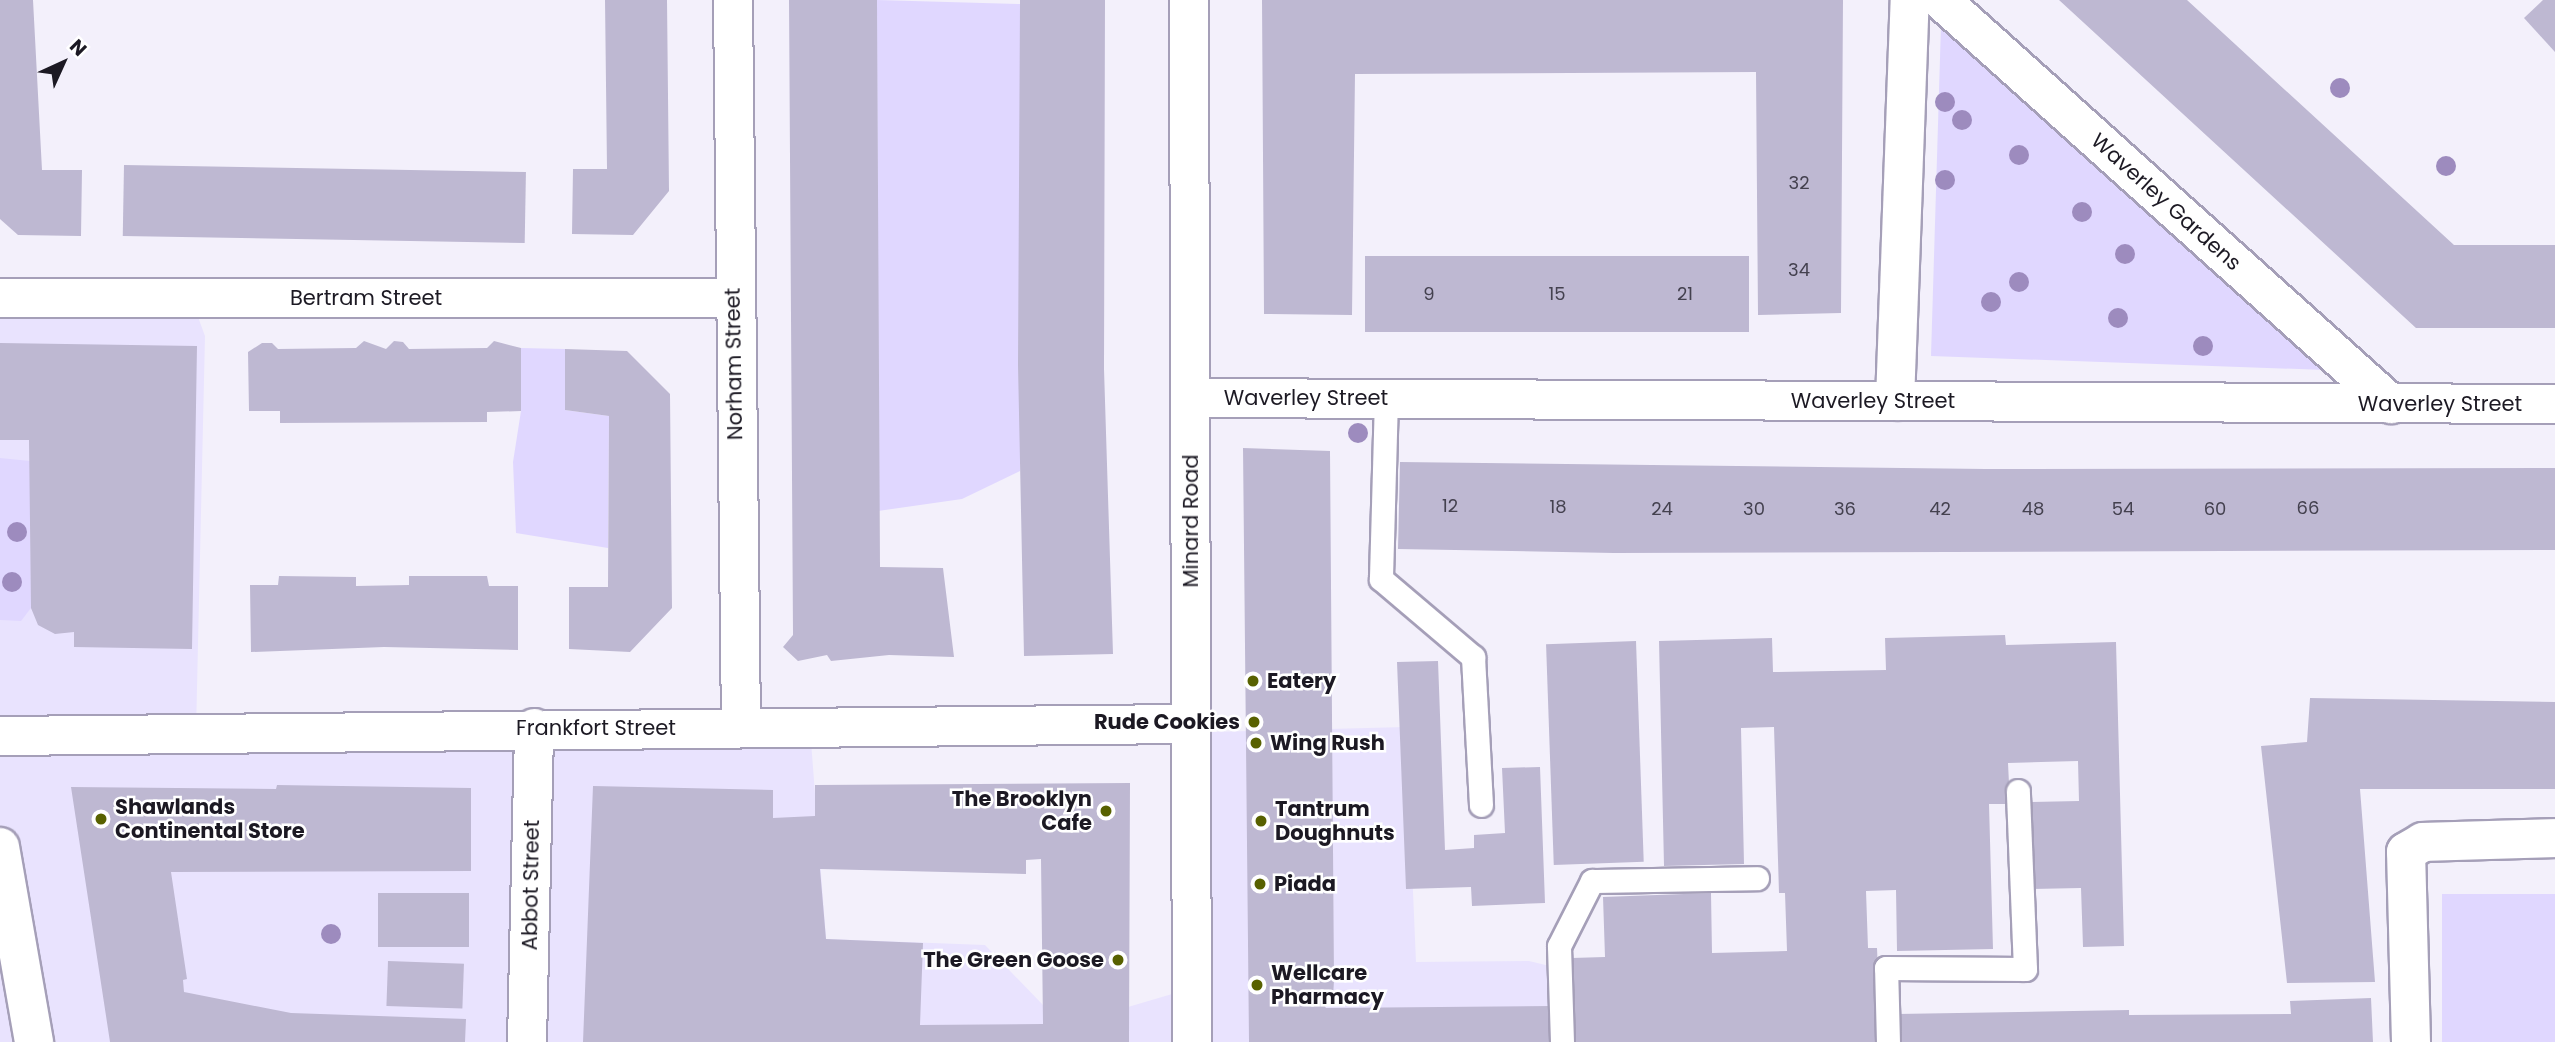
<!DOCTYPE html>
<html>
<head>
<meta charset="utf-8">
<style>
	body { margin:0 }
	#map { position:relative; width:2555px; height:1042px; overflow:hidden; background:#f3f0fb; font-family:Poppins,sans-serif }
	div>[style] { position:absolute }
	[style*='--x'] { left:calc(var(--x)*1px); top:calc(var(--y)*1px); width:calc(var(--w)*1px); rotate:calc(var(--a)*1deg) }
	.built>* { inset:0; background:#e9e3fe }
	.green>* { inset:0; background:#e0d7ff; transform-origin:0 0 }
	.building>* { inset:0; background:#beb8d2; transform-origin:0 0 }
	.roads { filter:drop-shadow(2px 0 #a59fb8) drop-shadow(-2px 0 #a59fb8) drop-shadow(0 2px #a59fb8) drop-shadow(0 -2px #a59fb8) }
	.service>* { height:23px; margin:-11.5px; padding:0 11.5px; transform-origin:11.5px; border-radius:11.5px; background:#fff }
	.minor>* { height:38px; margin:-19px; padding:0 19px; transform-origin:19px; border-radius:19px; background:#fff }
	.tertiary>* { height:38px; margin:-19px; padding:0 19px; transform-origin:19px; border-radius:19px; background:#fff }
	.secondary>* { height:38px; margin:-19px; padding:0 19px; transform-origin:19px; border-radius:19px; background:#fff }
	.trees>* { width:20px; height:20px; margin:-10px; border-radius:50%; background:#9d8bbe }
	.dots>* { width:19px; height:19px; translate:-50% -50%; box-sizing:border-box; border:4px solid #fff; border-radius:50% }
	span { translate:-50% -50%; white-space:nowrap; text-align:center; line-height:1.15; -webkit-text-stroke:5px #fff; paint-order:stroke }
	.number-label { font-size:18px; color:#44414f }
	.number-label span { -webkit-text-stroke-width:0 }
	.street-label { font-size:21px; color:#1c1923 }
	.poi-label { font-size:21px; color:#1c1923; font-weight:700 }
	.left { translate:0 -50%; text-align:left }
	.right { translate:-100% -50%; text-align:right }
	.north { position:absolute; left:28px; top:28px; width:70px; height:70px; -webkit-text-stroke:5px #fff; paint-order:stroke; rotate:45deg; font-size:19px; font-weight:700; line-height:28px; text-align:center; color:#1c1923 }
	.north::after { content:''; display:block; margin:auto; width:24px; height:32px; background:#1c1923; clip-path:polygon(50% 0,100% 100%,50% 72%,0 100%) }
</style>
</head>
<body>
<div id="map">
	<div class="built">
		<div style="clip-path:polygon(0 298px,191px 298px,205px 336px,196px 733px,810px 728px,826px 939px,985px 945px,1043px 1005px,1128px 1007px,1206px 984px,1210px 732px,1406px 727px,1416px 962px,1529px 961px,1662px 993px,1665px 1042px,0 1042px)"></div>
	</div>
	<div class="green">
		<div style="clip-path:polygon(877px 0,1020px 4px,1020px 471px,962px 499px,878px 511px)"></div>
		<div style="clip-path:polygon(1941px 25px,2325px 370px,1931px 356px)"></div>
		<div style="clip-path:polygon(521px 348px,565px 349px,565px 410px,609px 416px,608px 548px,516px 533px,513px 462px,521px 411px)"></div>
		<div style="clip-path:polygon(0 458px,30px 461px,31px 608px,21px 621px,0 620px)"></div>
		<div style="left:2555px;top:894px;width:148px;height:113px;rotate:90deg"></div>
	</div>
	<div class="building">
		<div style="clip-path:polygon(0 0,33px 0,42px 170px,82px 170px,81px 236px,18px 235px,0 219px)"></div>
		<div style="clip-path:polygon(605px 0,667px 0,669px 191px,633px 235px,572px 234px,573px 169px,607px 169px)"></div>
		<div style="clip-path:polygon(789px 0,877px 0,880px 567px,943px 568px,954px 657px,889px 655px,831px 661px,827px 655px,798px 661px,783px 647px,793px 635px)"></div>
		<div style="clip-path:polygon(1020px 0,1105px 0,1104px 369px,1113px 654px,1024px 656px,1018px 365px)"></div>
		<div style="clip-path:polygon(1262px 0,1843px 0,1841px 313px,1758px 315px,1756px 72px,1355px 74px,1352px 315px,1264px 314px)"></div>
		<div style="clip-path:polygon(2059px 0,2187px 0,2454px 245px,2555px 245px,2555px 328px,2416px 328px)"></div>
		<div style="clip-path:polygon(2543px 0,2555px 0,2555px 52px,2524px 18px)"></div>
		<div style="left:124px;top:165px;width:402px;height:71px;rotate:1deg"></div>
		<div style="left:1365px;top:256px;width:384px;height:76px"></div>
		<div style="clip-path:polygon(364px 341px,386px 349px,394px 341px,403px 342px,409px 349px,487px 348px,494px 341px,521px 348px,521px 411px,487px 412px,487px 422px,280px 423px,280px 411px,249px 411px,248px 352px,262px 343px,272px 343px,278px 349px,356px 348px)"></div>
		<div style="clip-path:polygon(0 343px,197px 346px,192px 649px,74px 647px,74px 632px,55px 634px,38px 625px,31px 608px,29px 440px,0 440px)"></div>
		<div style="clip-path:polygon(565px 349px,627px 351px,670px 394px,672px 608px,630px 652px,569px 649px,569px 587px,608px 587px,609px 416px,565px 410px)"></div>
		<div style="clip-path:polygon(1243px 448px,1330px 451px,1334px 980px,1333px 998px,1319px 998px,1326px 1008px,1552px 1006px,1553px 1042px,1249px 1042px)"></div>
		<div style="clip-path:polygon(1400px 462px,1986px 469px,2555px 468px,2555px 550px,1614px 553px,1398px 549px)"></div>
		<div style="clip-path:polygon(279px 576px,356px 577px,356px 586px,409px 585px,409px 576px,487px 576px,489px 586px,518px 586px,518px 650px,384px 647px,251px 652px,250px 585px,278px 585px)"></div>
		<div style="clip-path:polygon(2005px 635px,2006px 645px,2116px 642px,2124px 946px,2083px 947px,2081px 888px,2031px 889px,2029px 802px,2079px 801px,2078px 761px,2008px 763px,2010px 804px,1989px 804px,1993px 949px,1897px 951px,1896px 890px,1866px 891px,1868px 948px,1877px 948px,1881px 1042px,1576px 1042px,1572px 958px,1605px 957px,1603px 897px,1711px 893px,1712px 953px,1787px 951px,1785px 893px,1779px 893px,1774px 727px,1741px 728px,1744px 864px,1664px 866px,1659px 641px,1772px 638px,1773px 672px,1886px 670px,1885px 638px)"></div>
		<div style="left:1636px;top:641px;width:221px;height:90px;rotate:88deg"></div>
		<div style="clip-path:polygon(1438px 661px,1445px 850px,1474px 848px,1474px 835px,1505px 833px,1502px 768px,1540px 767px,1545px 903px,1472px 906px,1471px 887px,1406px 889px,1397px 662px)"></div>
		<div style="clip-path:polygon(2310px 698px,2555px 702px,2555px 789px,2360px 789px,2375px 982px,2287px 983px,2261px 746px,2307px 742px)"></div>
		<div style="clip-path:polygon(evenodd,1130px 783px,1129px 1042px,583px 1042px,593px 786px,773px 790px,773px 818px,815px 816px,815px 785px,1130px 783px,1041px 859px,1043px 1024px,920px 1025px,923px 943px,826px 939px,820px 869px,1026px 874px,1026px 860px,1041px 859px)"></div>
		<div style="clip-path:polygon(277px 785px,471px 788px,471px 871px,171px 872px,187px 979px,183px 980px,184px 992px,291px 1013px,466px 1019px,465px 1042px,110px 1042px,71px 787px,276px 789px)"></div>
		<div style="left:378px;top:893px;width:91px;height:54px"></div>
		<div style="left:388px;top:961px;width:76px;height:45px;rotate:2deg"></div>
		<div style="clip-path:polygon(2371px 998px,2373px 1042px,1898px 1042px,1897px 1014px,2129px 1010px,2129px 1015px,2291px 1014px,2290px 1001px)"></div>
	</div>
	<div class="roads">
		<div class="service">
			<div style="--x:1386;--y:398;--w:181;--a:91.6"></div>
			<div style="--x:1381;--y:579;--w:121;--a:40.3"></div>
			<div style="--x:1473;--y:657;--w:148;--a:86.9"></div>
			<div style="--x:1562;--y:1042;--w:96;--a:-91.8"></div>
			<div style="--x:1559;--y:946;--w:73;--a:-63.1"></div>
			<div style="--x:1592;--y:881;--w:165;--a:-1"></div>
			<div style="--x:1888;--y:1042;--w:74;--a:-91.5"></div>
			<div style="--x:1886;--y:968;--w:139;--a:0.4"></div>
			<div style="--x:2025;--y:969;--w:178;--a:-92.3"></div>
		</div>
		<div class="minor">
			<div style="--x:733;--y:0;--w:728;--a:89.37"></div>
			<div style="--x:1941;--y:0;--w:605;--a:41.92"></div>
			<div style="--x:0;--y:298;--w:733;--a:0"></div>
			<div style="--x:1190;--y:398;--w:1365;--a:0.25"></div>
			<div style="--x:1895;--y:401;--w:401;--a:-87.9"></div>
			<div style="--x:527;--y:1042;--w:314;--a:-88.7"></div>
			<div style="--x:2411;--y:1042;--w:190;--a:-91.5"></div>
			<div style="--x:2406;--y:852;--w:20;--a:-30"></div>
			<div style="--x:2423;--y:842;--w:132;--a:-1.7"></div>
		</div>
		<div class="tertiary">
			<div style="--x:0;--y:736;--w:1191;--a:-0.58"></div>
			<div style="--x:0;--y:847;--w:198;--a:80.1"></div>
		</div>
		<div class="secondary">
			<div style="--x:1189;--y:0;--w:1042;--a:89.84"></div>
		</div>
	</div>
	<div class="trees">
		<div style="left:2340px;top:88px"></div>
		<div style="left:1945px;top:102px"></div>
		<div style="left:1962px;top:120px"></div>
		<div style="left:2019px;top:155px"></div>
		<div style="left:2446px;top:166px"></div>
		<div style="left:1945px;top:180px"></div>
		<div style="left:2082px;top:212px"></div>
		<div style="left:2125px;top:254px"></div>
		<div style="left:2019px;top:282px"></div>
		<div style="left:1991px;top:302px"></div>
		<div style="left:2118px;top:318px"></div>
		<div style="left:2203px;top:346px"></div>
		<div style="left:1358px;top:433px"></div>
		<div style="left:17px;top:532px"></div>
		<div style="left:12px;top:582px"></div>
		<div style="left:331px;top:934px"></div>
	</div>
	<div class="dots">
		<div style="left:1253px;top:681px;background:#586100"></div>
		<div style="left:1254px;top:722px;background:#586100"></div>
		<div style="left:1256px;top:743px;background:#586100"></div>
		<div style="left:1106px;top:811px;background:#586100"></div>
		<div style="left:101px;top:819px;background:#586100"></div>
		<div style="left:1261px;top:821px;background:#586100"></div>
		<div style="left:1260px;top:884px;background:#586100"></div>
		<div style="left:1118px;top:960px;background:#586100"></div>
		<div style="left:1257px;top:985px;background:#586100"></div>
	</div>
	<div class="number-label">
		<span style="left:1799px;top:183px">32</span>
		<span style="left:1799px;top:270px">34</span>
		<span style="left:1429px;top:294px">9</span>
		<span style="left:1557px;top:294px">15</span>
		<span style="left:1685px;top:294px">21</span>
		<span style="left:1450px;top:506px">12</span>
		<span style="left:1558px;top:507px">18</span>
		<span style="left:2308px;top:508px">66</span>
		<span style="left:1662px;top:509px">24</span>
		<span style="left:1754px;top:509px">30</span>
		<span style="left:1845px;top:509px">36</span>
		<span style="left:1940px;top:509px">42</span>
		<span style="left:2033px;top:509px">48</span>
		<span style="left:2123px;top:509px">54</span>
		<span style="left:2215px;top:509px">60</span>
	</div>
	<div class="street-label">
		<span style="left:2166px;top:202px;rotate:42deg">Waverley Gardens</span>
		<span style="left:366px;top:298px">Bertram Street</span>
		<span style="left:734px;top:364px;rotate:-91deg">Norham Street</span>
		<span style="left:1306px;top:398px">Waverley Street</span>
		<span style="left:1873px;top:401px">Waverley Street</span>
		<span style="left:2440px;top:404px">Waverley Street</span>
		<span style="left:1191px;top:521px;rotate:-90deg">Minard Road</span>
		<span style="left:596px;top:728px">Frankfort Street</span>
		<span style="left:531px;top:885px;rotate:-89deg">Abbot Street</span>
	</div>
	<div class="poi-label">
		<span class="left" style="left:1267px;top:681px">Eatery</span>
		<span class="right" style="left:1240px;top:722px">Rude Cookies</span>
		<span class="left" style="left:1270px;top:743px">Wing Rush</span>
		<span class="right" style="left:1092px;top:811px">The Brooklyn<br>Cafe</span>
		<span class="left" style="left:115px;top:819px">Shawlands<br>Continental Store</span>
		<span class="left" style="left:1275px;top:821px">Tantrum<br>Doughnuts</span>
		<span class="left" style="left:1274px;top:884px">Piada</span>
		<span class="right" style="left:1104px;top:960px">The Green Goose</span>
		<span class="left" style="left:1271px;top:985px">Wellcare<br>Pharmacy</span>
	</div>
	<div class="north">N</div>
</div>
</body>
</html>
